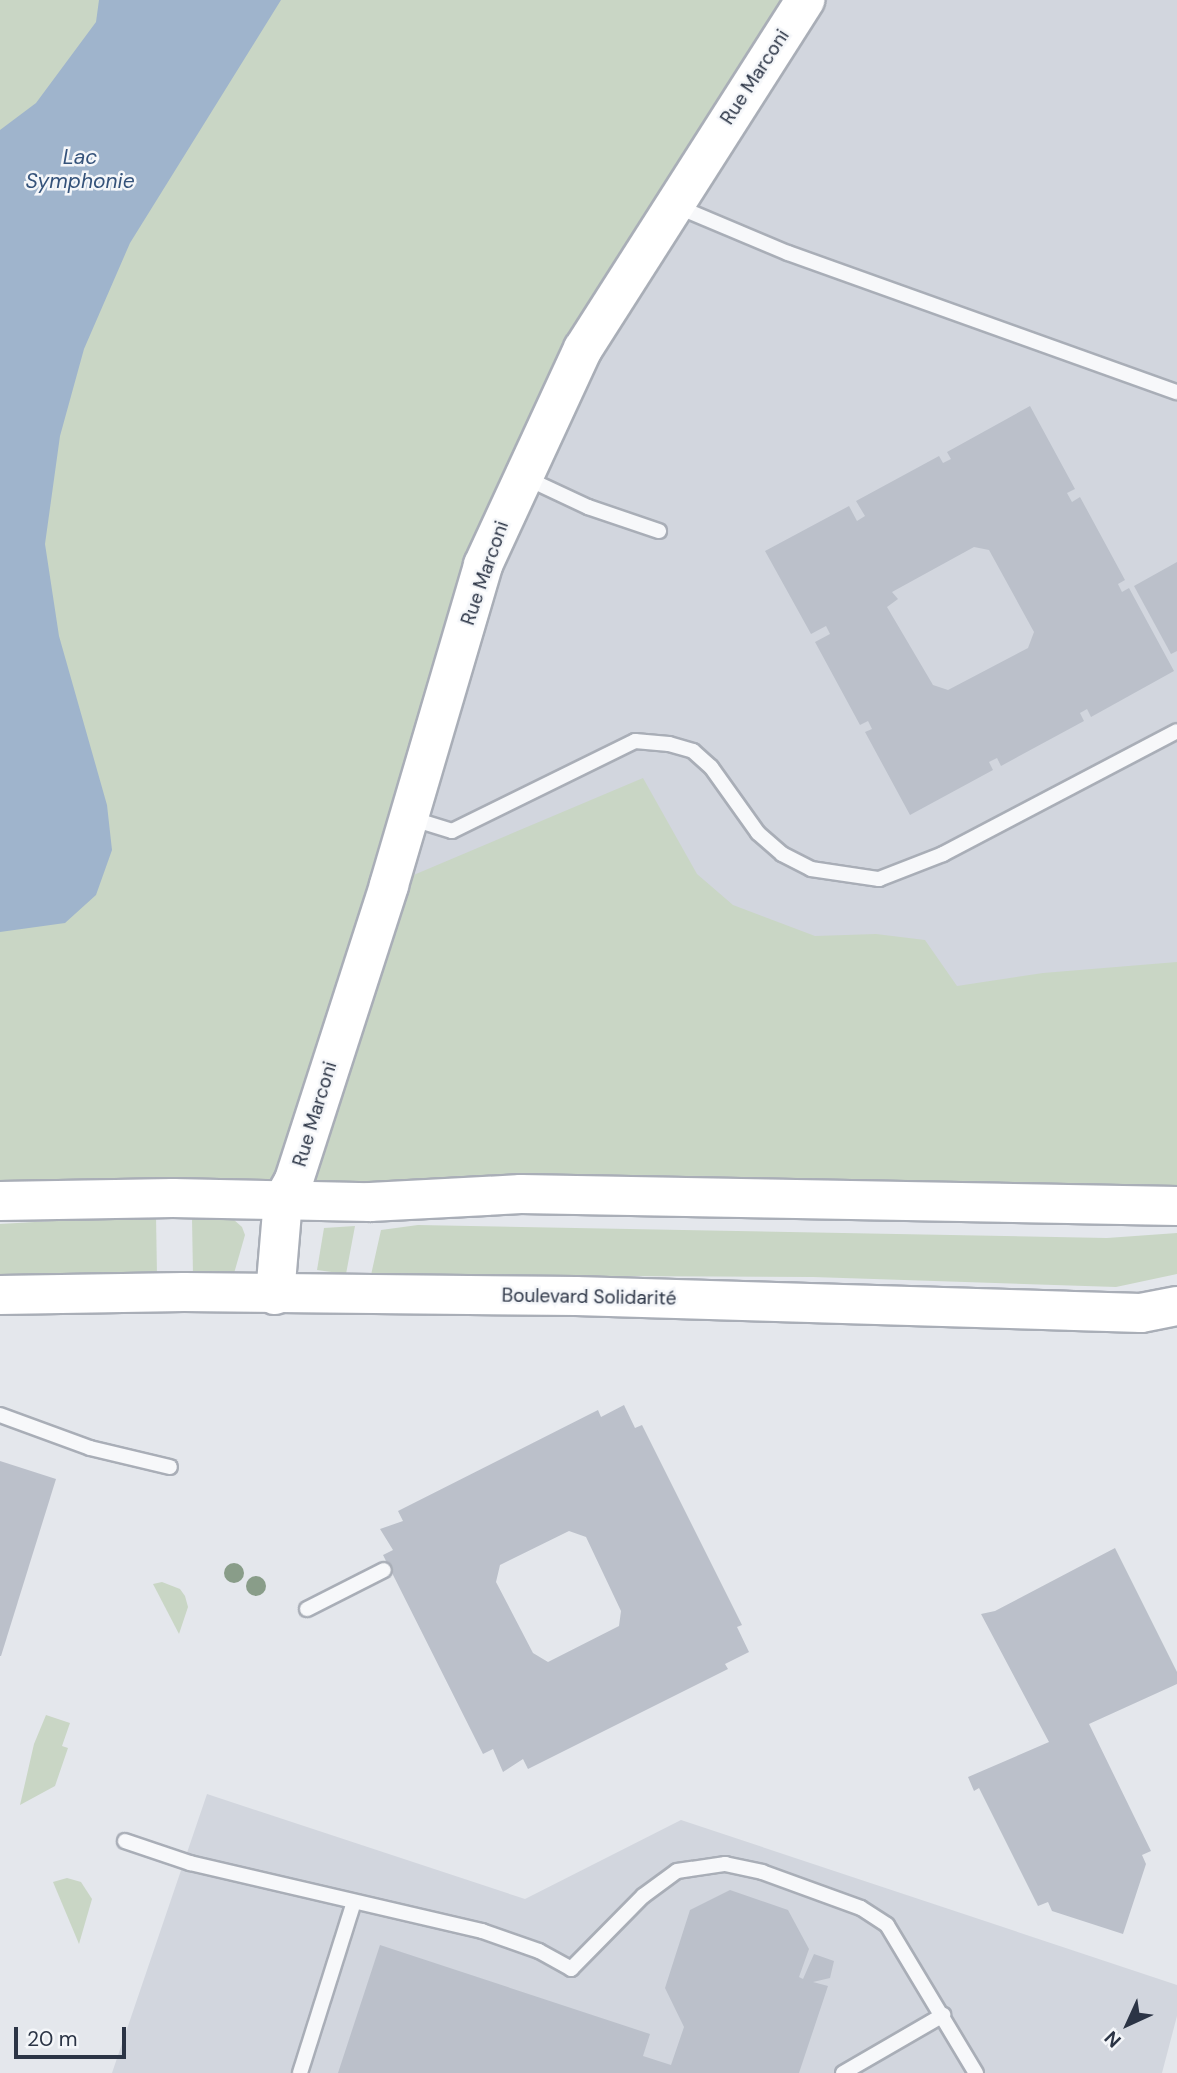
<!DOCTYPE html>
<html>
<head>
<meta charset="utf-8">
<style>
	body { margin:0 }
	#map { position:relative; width:1177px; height:2073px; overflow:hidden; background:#e4e7ec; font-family:"DM Sans",sans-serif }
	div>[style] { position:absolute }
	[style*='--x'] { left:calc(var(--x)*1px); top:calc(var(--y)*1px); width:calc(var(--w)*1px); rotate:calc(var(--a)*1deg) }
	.built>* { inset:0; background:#d2d6de; transform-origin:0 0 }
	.green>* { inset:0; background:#c9d6c5 }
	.water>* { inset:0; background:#9fb4cc }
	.building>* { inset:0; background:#bbc0ca }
	.roads { filter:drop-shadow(2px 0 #a9aeb7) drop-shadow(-2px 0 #a9aeb7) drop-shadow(0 2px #a9aeb7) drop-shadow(0 -2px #a9aeb7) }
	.lane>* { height:14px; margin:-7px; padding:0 7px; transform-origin:7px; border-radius:7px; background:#f7f8fa }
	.secondary>* { height:38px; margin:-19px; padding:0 19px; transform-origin:19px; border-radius:19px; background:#fff }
	.trees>* { width:20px; height:20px; margin:-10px; border-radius:50%; background:#899d89 }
	span { translate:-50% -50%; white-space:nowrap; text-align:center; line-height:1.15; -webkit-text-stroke:5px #f4f6f9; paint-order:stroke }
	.street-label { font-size:19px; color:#2b3445 }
	.water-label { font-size:21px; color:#34527a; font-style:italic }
	.north { position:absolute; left:1093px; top:1989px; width:70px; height:70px; -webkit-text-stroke:5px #f4f6f9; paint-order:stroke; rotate:225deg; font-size:19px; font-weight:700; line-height:28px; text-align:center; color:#2b3445 }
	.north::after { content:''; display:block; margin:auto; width:24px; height:32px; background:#2b3445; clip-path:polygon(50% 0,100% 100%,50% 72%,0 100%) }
	.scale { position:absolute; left:14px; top:2027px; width:112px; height:32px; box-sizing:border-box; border:4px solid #2b3445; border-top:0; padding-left:9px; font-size:21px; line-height:24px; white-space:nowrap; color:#2b3445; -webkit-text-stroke:5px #f4f6f9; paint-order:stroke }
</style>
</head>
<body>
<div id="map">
	<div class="built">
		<div style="left:0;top:0;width:1177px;height:1202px"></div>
		<div style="clip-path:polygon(207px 1794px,525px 1899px,681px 1820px,1177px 1985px,1177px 2016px,1162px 2073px,112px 2073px)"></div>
	</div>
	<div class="green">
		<div style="clip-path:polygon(0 0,805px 0,521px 476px,390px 885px,643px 778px,697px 874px,733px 905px,815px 936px,876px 934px,925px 940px,957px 986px,1043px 973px,1177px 962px,1177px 1206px,0 1201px)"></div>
		<div style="clip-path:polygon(156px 1215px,157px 1275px,0 1275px,0 1224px)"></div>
		<div style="clip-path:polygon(192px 1218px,233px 1219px,242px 1227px,245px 1235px,233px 1277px,193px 1275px)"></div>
		<div style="clip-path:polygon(418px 1225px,1107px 1238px,1177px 1233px,1177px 1274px,1116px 1287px,813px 1277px,371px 1275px,381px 1230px)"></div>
		<div style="clip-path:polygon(355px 1226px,346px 1274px,317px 1270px,324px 1228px)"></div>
		<div style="clip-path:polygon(162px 1582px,180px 1589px,185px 1596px,188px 1607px,179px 1634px,153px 1584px)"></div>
		<div style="clip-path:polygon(46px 1715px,70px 1723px,62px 1746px,68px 1748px,55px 1786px,20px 1805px,34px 1744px)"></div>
		<div style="clip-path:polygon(67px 1878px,81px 1882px,92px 1899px,79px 1944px,53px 1882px)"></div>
	</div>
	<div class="water">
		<div style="clip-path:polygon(99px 0,281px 0,130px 243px,84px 349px,60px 436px,45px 544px,59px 636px,107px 805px,112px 850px,96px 895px,65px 923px,0 932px,0 130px,36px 103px,96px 22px)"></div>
	</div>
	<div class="building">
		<div style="clip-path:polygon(evenodd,1030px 406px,1075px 489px,1067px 493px,1072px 502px,1080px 497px,1125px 580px,1118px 584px,1122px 592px,1129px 588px,1174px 671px,1091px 717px,1087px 709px,1080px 713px,1084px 721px,1001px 766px,997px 758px,989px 762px,993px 770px,910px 815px,865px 732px,872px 729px,868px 721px,860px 725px,815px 642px,830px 634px,826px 626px,811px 634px,765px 551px,849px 506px,857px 521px,865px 516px,856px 501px,939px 456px,943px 463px,951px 459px,947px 452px,1030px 406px,974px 547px,989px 550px,1034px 632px,1028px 648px,948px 690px,933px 685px,887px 607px,898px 599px,892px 592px,974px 547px)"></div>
		<div style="clip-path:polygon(1177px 562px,1177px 651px,1171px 654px,1134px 586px)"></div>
		<div style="clip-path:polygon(evenodd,624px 1405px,635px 1428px,642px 1425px,742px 1625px,737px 1627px,749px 1652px,725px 1664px,728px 1669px,528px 1769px,523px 1759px,503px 1772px,493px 1749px,483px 1754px,383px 1555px,393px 1550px,380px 1529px,403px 1521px,398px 1511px,598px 1410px,601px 1417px,624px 1405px,569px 1531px,586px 1537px,621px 1611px,619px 1626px,548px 1662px,533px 1653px,496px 1582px,500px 1565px,569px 1531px)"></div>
		<div style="clip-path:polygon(0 1461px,56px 1479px,1px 1656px,0 1656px)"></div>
		<div style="clip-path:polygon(1115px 1548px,1177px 1672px,1177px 1684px,1089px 1724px,1151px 1851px,1142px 1855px,1146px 1864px,1123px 1934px,1052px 1911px,1048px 1902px,1038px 1906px,979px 1788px,974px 1791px,968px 1777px,1049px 1742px,981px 1614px,995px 1611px)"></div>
		<div style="clip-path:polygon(730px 1890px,788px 1910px,809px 1949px,799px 1977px,803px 1979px,814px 1954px,834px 1961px,830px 1978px,813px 1982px,828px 1986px,799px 2073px,338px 2073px,380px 1945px,650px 2034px,643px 2056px,671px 2065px,684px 2027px,665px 1988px,690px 1910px)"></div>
	</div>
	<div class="roads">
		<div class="lane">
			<div style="--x:676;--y:206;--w:121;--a:22.8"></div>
			<div style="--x:788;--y:253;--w:413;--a:19.7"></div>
			<div style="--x:524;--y:477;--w:71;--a:25.1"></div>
			<div style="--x:588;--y:507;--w:75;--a:18.7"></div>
			<div style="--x:410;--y:818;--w:44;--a:17.2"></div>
			<div style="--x:452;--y:831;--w:204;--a:-26.2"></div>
			<div style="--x:635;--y:741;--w:34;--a:5"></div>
			<div style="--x:669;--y:744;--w:25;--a:16"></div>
			<div style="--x:693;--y:751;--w:24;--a:42"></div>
			<div style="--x:711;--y:767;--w:81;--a:54.5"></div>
			<div style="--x:758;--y:833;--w:32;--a:41"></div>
			<div style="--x:782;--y:854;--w:33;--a:27"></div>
			<div style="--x:811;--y:869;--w:69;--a:8.4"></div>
			<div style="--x:879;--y:879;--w:69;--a:-21.3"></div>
			<div style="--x:943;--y:854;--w:264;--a:-27.7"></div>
			<div style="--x:0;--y:1415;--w:96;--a:20.1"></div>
			<div style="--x:90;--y:1448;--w:82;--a:13.4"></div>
			<div style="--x:307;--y:1609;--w:86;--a:-26.9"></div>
			<div style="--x:125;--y:1841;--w:69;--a:18.7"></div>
			<div style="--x:190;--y:1863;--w:300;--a:13.1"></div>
			<div style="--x:482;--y:1931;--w:60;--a:19.3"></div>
			<div style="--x:539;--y:1951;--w:37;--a:29"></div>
			<div style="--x:571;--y:1969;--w:103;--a:-45.4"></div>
			<div style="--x:643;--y:1896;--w:42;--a:-36.3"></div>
			<div style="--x:677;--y:1871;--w:49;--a:-8.3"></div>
			<div style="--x:725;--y:1864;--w:38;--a:12"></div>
			<div style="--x:762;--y:1872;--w:105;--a:20"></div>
			<div style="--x:861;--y:1908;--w:31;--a:33"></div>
			<div style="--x:887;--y:1925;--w:173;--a:59"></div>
			<div style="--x:300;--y:2073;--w:179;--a:-72.5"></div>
			<div style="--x:843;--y:2073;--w:116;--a:-30.1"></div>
		</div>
		<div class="secondary">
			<div style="--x:0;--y:1201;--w:173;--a:-1"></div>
			<div style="--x:173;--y:1198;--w:197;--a:1.2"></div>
			<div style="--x:370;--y:1202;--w:151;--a:-3"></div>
			<div style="--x:521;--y:1194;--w:656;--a:1.05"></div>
			<div style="--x:0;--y:1295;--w:184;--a:-0.9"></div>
			<div style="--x:184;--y:1292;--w:392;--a:0.6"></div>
			<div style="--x:576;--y:1296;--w:565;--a:1.72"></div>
			<div style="--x:1141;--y:1313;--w:37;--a:-11"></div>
			<div style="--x:275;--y:1295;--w:95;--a:-85.2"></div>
			<div style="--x:283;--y:1200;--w:23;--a:-61"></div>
			<div style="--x:294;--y:1180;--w:310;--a:-72.1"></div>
			<div style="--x:389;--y:885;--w:334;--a:-73.6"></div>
			<div style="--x:483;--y:565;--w:238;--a:-65.2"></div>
			<div style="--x:583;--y:349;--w:414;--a:-57.5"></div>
		</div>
	</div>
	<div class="trees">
		<div style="left:234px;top:1573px"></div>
		<div style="left:256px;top:1586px"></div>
	</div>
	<div class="street-label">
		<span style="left:755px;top:77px;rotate:-57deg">Rue Marconi</span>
		<span style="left:485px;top:573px;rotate:-71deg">Rue Marconi</span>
		<span style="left:315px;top:1114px;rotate:-73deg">Rue Marconi</span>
		<span style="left:589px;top:1297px;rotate:1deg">Boulevard Solidarité</span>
	</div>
	<div class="water-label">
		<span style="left:80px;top:169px">Lac<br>Symphonie</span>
	</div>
	<div class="north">N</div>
	<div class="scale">20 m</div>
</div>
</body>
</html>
